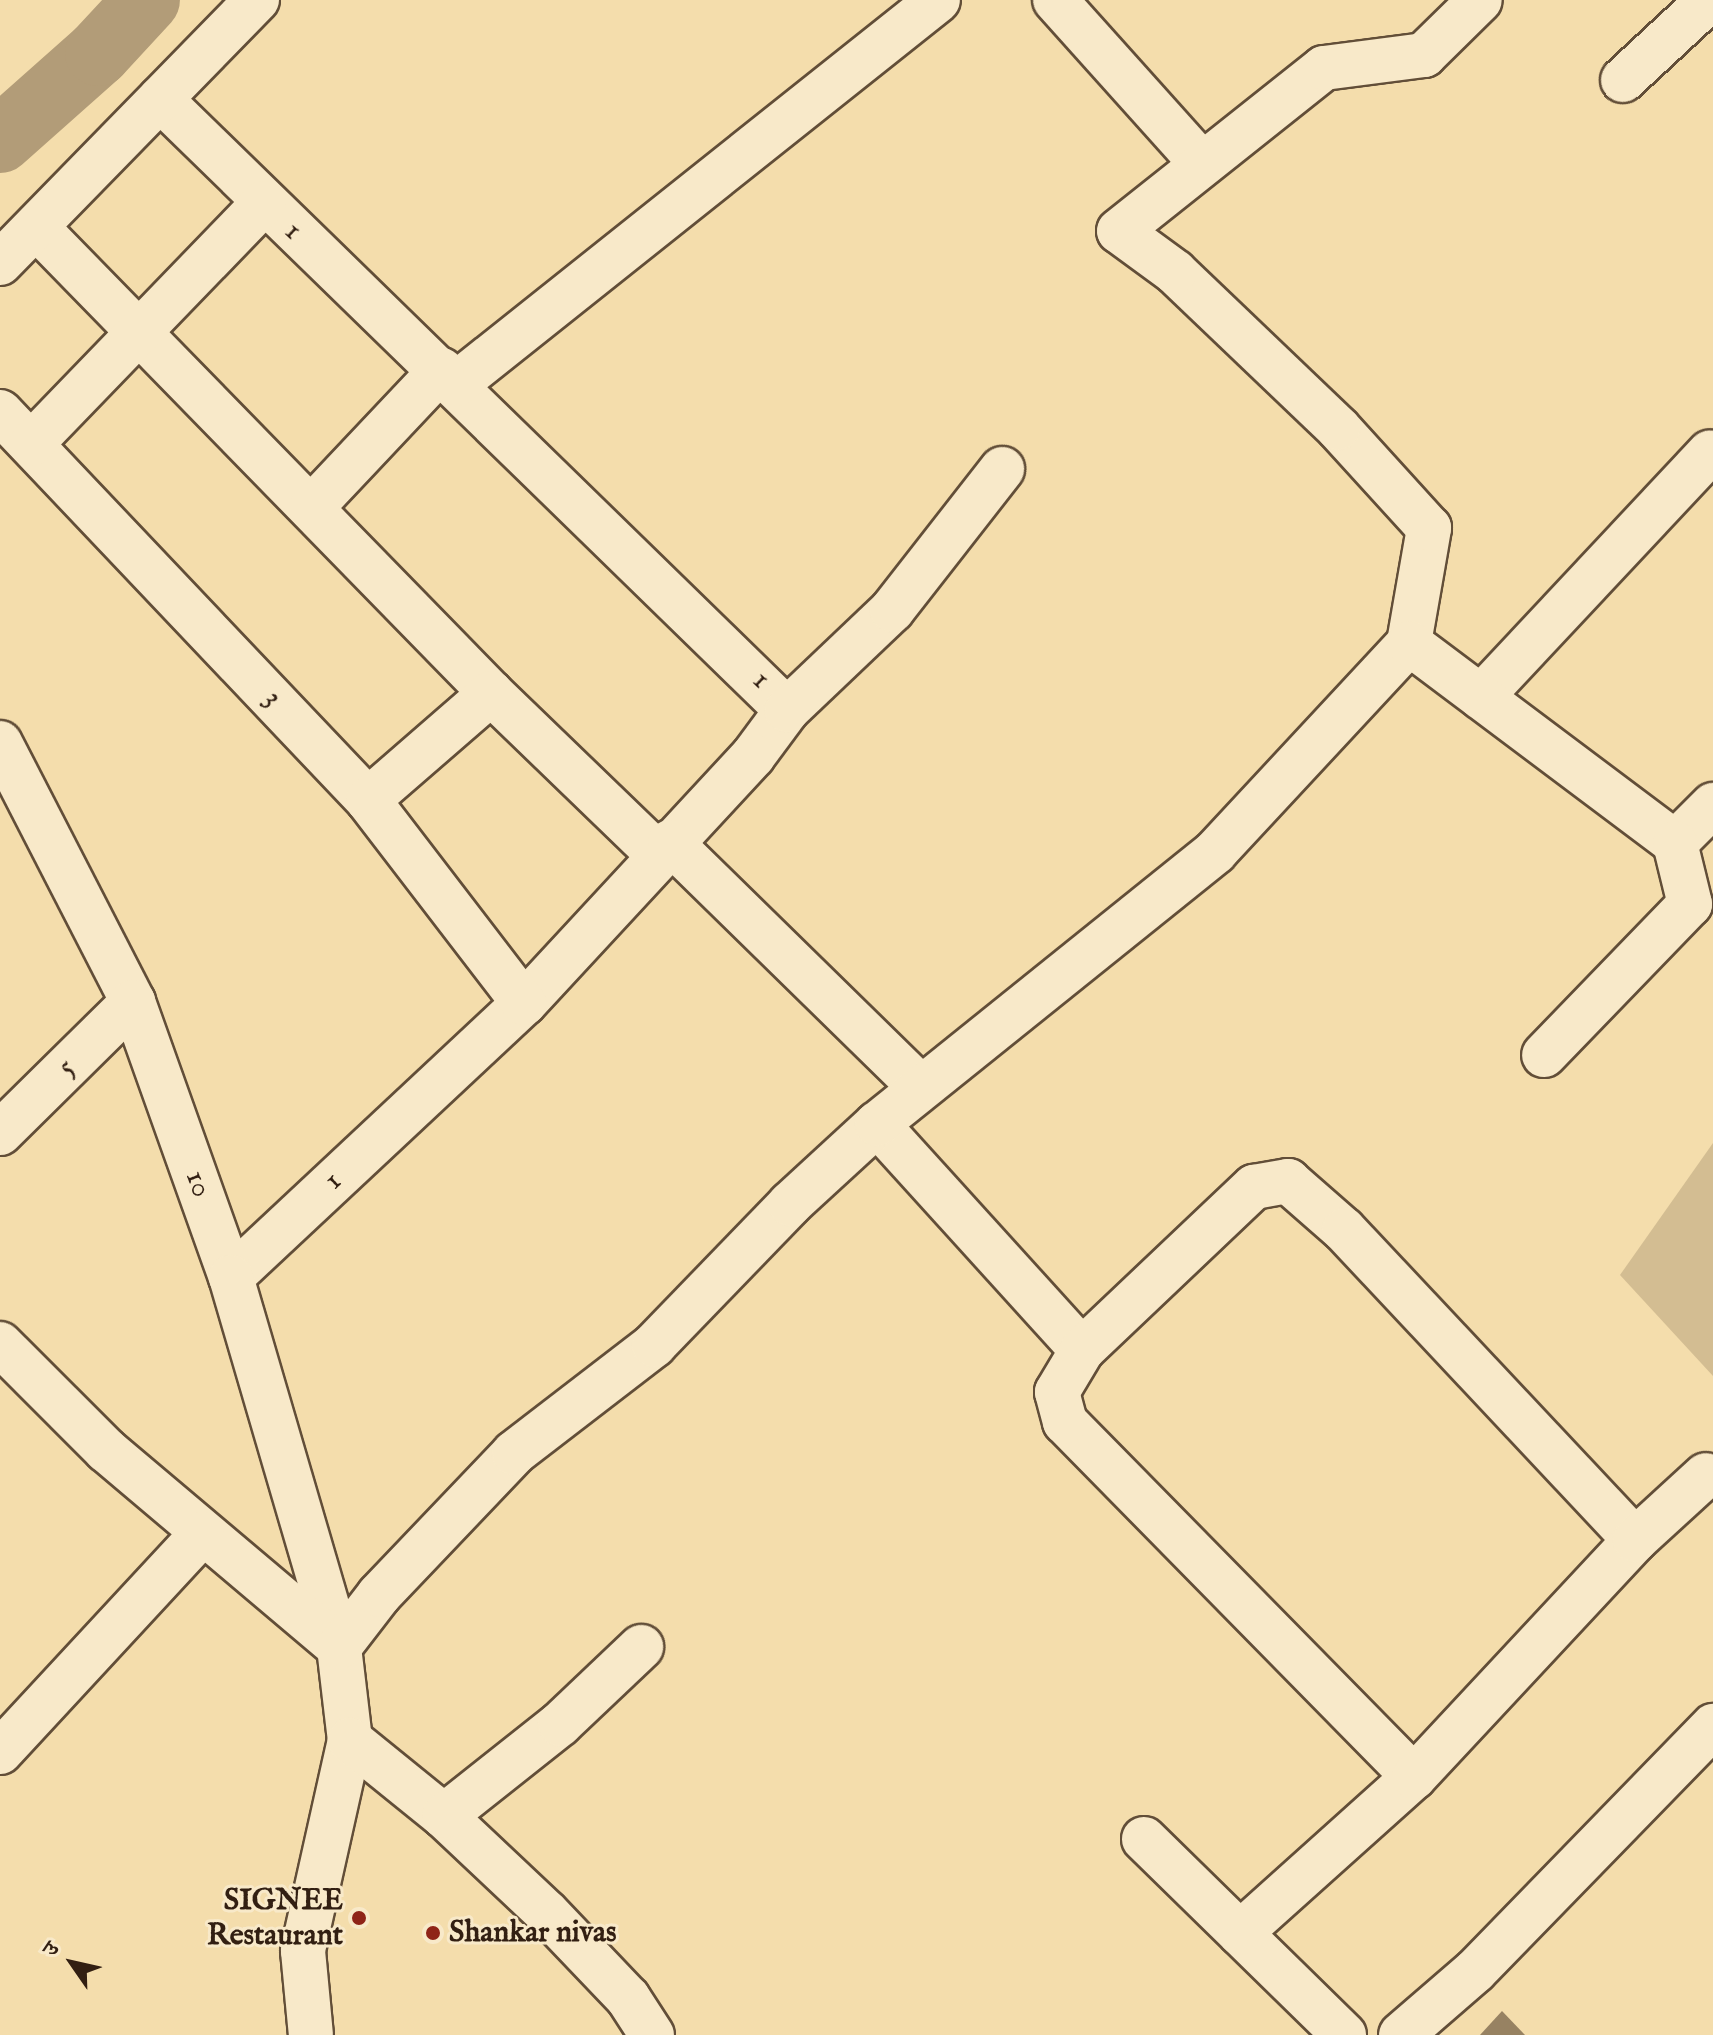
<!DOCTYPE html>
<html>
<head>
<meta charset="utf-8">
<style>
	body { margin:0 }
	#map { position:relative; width:1713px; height:2035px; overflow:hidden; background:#f4ddac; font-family:"IM FELL English","Noto Serif Devanagari",serif }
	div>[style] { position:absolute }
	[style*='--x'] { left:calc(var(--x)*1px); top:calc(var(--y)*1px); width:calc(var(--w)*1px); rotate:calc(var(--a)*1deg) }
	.green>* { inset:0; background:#d3bd92 }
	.river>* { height:66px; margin:-33px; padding:0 33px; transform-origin:33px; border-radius:33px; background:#b29c78 }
	.building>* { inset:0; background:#978262 }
	.roads { filter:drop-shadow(2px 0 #624e38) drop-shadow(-2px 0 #624e38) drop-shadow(0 2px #624e38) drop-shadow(0 -2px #624e38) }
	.minor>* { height:44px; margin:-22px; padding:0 22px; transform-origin:22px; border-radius:22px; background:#f8e9c9 }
	.dots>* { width:22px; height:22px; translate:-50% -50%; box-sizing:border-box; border:4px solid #f8e9c9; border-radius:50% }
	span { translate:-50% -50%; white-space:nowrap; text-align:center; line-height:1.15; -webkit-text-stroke:6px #f8e9c9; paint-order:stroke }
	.street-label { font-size:30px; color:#321f12 }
	.poi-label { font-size:30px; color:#321f12; font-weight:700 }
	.right { translate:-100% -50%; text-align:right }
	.left { translate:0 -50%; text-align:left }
	.north { position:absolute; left:32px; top:1923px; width:80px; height:80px; -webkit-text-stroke:6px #f8e9c9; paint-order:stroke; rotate:304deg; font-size:22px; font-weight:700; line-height:32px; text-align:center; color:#321f12 }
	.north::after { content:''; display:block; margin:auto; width:28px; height:36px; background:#321f12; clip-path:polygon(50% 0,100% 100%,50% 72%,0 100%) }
</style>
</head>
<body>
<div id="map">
	<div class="green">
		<div style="clip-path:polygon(1713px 1143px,1713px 1376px,1620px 1275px)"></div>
	</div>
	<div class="river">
		<div style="--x:0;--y:140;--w:131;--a:-41.6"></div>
		<div style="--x:98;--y:53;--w:72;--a:-47.2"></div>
	</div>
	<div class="building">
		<div style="clip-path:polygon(1502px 2011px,1525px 2035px,1480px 2035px)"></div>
	</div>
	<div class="roads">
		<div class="minor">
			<div style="--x:1055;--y:0;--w:220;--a:48.1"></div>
			<div style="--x:1623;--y:80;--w:117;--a:-42.9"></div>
			<div style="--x:160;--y:99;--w:875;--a:44.26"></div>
			<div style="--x:787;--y:710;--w:57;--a:126.5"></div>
			<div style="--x:753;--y:756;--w:337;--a:132.8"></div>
			<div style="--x:524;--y:1003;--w:401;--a:136.9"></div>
			<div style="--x:37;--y:228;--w:650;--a:45.69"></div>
			<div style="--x:491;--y:693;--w:232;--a:44"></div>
			<div style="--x:0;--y:263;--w:368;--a:-45.7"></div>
			<div style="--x:456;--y:384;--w:616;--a:-38.54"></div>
			<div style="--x:0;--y:412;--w:535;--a:46.52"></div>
			<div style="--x:368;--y:800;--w:256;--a:52.5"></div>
			<div style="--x:31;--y:444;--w:335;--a:-46"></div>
			<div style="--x:311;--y:508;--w:190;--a:-46.7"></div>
			<div style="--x:1409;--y:643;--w:117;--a:-80.1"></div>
			<div style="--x:1429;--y:528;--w:135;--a:-132.3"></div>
			<div style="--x:1338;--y:428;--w:226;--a:-136.3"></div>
			<div style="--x:1175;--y:272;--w:69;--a:-143.8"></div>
			<div style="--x:1119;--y:231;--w:262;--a:-38.5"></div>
			<div style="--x:1324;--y:68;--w:101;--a:-7.4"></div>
			<div style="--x:1424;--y:55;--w:78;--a:-44.5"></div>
			<div style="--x:1481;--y:697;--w:335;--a:-46.9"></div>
			<div style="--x:787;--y:710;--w:145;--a:-43.6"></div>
			<div style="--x:892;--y:610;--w:179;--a:-52"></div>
			<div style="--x:0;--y:743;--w:291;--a:62.8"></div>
			<div style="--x:133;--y:1002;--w:292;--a:70.4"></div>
			<div style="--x:231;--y:1277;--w:385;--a:73.7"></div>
			<div style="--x:368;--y:800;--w:163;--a:-41"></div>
			<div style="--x:670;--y:842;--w:351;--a:44.4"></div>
			<div style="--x:1675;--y:843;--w:54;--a:-45"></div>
			<div style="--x:877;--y:1124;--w:305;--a:47.8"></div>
			<div style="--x:0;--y:1133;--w:187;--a:-44.6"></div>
			<div style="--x:0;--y:1344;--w:150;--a:45"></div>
			<div style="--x:106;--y:1450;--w:305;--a:40.2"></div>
			<div style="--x:339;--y:1647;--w:94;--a:83.3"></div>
			<div style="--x:350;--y:1740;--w:216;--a:102.6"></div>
			<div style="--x:303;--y:1951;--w:84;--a:84.6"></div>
			<div style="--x:339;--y:1647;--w:66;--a:-52.4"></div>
			<div style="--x:379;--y:1595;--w:196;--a:-46.4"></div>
			<div style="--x:514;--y:1453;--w:177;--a:-37.6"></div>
			<div style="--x:654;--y:1345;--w:196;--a:-46"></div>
			<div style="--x:790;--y:1204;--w:118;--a:-42.6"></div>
			<div style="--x:877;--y:1124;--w:434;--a:-38.8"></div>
			<div style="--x:1215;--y:852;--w:285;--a:-47.1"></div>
			<div style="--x:1409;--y:643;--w:333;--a:36.9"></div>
			<div style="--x:1675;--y:843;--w:63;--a:76.2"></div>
			<div style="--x:1690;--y:904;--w:210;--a:134"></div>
			<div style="--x:350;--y:1740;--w:121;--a:39"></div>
			<div style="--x:444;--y:1816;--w:140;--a:43.3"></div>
			<div style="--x:546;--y:1912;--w:119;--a:46.4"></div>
			<div style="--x:628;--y:1998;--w:44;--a:57"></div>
			<div style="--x:0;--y:1752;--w:297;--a:-47.2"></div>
			<div style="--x:1414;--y:1777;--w:498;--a:-134.5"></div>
			<div style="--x:1065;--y:1422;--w:31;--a:-105"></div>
			<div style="--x:1057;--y:1392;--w:49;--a:-59.2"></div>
			<div style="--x:1082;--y:1350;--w:237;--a:-43.5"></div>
			<div style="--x:1254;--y:1187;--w:35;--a:-10"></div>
			<div style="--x:1288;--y:1181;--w:74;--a:41.2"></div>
			<div style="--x:1344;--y:1230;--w:425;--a:46.8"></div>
			<div style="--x:444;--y:1816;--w:148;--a:-38.4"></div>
			<div style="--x:560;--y:1724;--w:112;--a:-43.5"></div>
			<div style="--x:1144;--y:1839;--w:280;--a:44.4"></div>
			<div style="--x:1240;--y:1933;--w:234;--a:-41.9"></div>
			<div style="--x:1414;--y:1777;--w:324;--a:-47"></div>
			<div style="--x:1635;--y:1540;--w:96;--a:-42.5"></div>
			<div style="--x:1401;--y:2035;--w:98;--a:-40.9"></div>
			<div style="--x:1475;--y:1971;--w:342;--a:-45.8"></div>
		</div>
	</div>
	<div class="dots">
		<div style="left:359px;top:1918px;background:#8f2418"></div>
		<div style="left:433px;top:1933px;background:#8f2418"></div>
	</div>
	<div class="street-label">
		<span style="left:293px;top:231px;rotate:43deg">1</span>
		<span style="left:761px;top:680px;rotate:44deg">1</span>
		<span style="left:273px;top:698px;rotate:47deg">3</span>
		<span style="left:67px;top:1068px;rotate:-45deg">5</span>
		<span style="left:333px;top:1181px;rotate:-43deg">1</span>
		<span style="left:198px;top:1184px;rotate:70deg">10</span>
	</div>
	<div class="poi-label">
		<span class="right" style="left:343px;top:1918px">SIGNEE<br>Restaurant</span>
		<span class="left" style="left:449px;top:1933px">Shankar nivas</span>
	</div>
	<div class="north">उ</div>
</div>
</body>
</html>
